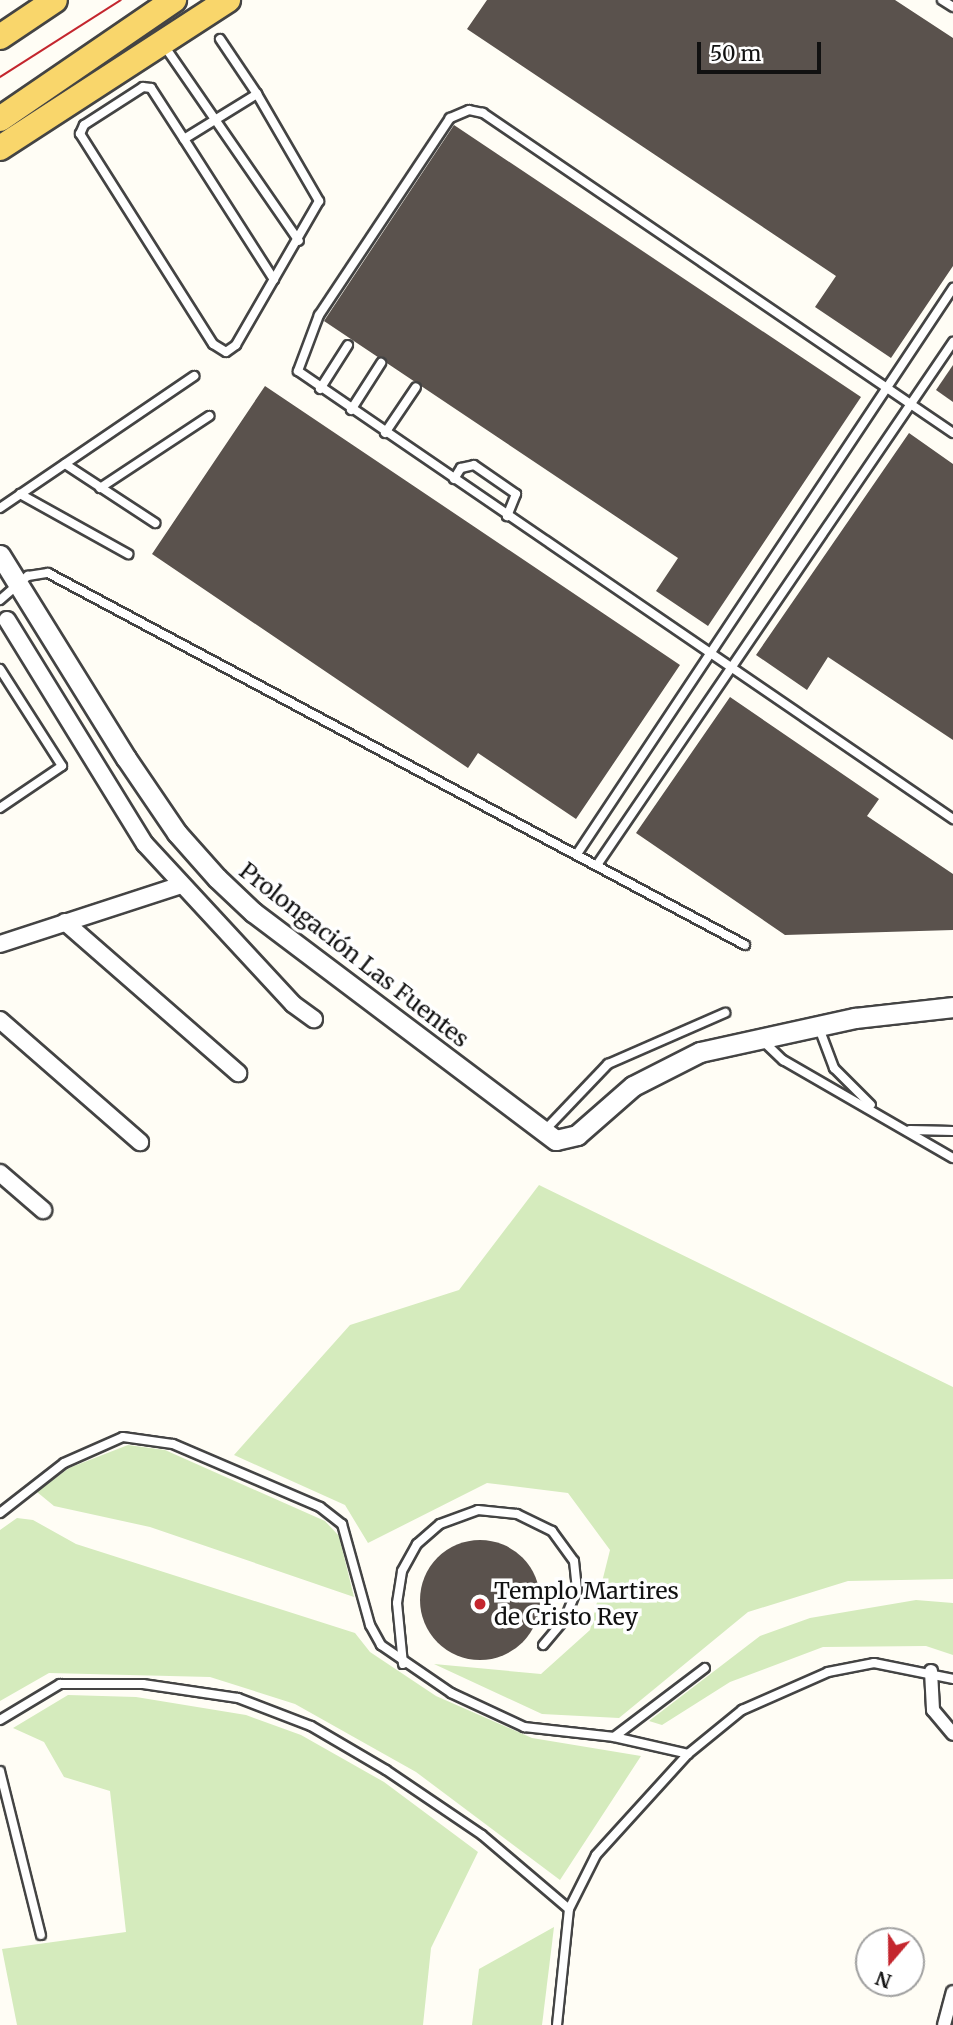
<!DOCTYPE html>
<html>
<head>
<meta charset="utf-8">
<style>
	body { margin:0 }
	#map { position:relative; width:953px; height:2025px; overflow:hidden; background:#fffdf5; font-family:Merriweather,serif }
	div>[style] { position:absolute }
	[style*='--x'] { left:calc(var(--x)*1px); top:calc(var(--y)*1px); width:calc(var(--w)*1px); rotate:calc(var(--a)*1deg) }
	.green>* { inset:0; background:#d5ebbd }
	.building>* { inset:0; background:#5a524d }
	.round { border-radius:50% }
	.roads { filter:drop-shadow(2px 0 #444) drop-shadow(-2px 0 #444) drop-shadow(0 2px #444) drop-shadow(0 -2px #444) }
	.service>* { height:8px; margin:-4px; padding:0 4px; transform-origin:4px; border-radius:4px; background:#fff }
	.pedestrian>* { height:12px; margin:-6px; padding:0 6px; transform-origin:6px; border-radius:6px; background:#fff }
	.minor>* { height:16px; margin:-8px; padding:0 8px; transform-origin:8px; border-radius:8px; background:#fff }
	.tertiary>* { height:19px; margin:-9.5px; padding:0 9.5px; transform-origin:9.5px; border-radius:9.5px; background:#fff }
	.primary>* { height:24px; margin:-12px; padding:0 12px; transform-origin:12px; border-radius:12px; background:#f9d66b }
	.tram>* { height:2px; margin:-1px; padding:0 1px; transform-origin:1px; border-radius:1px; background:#c4262e }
	.dots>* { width:19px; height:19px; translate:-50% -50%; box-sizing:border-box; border:4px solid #fff; border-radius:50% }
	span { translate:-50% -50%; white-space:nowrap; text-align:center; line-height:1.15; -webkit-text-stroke:7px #fff; paint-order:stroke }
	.street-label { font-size:23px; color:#111 }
	.poi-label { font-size:23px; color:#111 }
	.left { translate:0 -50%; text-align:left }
	.north { position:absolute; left:855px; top:1927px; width:70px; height:70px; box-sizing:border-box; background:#fff; border:2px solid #a0a0a0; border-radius:50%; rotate:200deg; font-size:19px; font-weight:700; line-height:28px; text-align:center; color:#111 }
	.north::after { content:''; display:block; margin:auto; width:24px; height:32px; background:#c4262e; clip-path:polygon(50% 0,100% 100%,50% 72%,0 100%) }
	.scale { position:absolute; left:697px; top:42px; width:124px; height:32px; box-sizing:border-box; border:4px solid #111; border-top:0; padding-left:9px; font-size:21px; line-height:24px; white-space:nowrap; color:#111; -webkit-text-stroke:5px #fff; paint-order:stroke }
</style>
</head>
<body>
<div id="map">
	<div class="green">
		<div style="clip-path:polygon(539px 1185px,953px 1387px,953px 1579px,848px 1581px,748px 1612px,619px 1718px,542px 1714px,434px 1664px,541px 1674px,590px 1630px,610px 1550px,568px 1493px,487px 1483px,368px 1543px,345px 1505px,234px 1455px,350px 1325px,459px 1290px)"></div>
		<div style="clip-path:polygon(128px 1445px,165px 1450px,325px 1521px,339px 1536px,354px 1597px,150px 1527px,54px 1506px,37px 1492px,69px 1468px)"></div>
		<div style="clip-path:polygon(17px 1518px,33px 1520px,76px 1544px,355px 1633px,370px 1652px,436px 1696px,532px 1738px,641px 1756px,560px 1880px,416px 1772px,295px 1704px,210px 1677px,49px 1673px,0 1701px,0 1530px)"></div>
		<div style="clip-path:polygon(916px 1600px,953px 1603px,953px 1655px,926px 1646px,823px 1647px,730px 1682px,662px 1725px,649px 1721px,760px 1636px,810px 1618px)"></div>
		<div style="clip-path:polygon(68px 1695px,136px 1697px,246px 1715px,301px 1735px,384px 1782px,478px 1852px,431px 1948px,423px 2025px,17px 2025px,2px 1949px,126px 1932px,110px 1791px,64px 1777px,44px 1742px,13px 1728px)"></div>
		<div style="clip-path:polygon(554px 1927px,542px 2025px,472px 2025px,479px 1969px)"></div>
	</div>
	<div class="building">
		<div style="clip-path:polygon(487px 0,895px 0,953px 38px,953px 266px,891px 358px,815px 307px,836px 276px,467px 29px)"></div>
		<div style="clip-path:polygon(454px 125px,861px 397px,708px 626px,656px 591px,678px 558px,324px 321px)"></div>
		<div style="clip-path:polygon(953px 365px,953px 402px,936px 390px)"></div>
		<div style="clip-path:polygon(265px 386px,680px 665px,576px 819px,478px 753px,468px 768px,152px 554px)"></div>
		<div style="clip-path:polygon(909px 433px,953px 464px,953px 740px,828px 657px,807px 690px,756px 655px)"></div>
		<div style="clip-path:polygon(730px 697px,879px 799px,867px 816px,953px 874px,953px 930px,785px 935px,636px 833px)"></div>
		<div class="round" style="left:420px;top:1540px;width:120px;height:120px"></div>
	</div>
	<div class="roads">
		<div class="service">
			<div style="--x:942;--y:0;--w:13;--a:32"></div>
			<div style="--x:220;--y:39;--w:66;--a:56.1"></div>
			<div style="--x:163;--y:44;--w:239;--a:55.4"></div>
			<div style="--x:143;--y:87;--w:8;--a:7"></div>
			<div style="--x:151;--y:88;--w:61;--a:57.1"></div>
			<div style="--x:184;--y:139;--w:86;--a:-31.7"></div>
			<div style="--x:257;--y:94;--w:124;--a:59.9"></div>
			<div style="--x:319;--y:201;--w:166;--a:120"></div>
			<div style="--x:236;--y:345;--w:12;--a:145"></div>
			<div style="--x:226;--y:352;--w:15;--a:-148"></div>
			<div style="--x:213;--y:344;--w:249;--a:-122.3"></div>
			<div style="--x:80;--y:134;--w:10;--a:-66"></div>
			<div style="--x:84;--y:125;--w:70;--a:-32.8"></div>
			<div style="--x:184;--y:139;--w:167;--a:57.4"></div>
			<div style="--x:320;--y:389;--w:52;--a:-57.5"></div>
			<div style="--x:351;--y:410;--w:56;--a:-57.4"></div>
			<div style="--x:385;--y:433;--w:55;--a:-56"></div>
			<div style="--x:953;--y:433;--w:569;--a:-145.75"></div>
			<div style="--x:483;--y:113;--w:14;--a:-168"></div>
			<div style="--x:469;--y:110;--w:21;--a:157"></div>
			<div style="--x:450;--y:118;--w:237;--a:123.6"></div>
			<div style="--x:319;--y:315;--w:60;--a:110.6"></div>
			<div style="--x:298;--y:371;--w:794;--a:34.37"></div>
			<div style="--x:65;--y:464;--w:108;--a:33.2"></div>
			<div style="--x:454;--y:479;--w:13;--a:-58"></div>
			<div style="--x:461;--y:468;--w:13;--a:-13"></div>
			<div style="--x:474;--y:465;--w:51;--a:34.6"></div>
			<div style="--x:516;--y:494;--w:24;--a:112"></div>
			<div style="--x:100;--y:488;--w:131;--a:-33.4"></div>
			<div style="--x:20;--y:494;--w:124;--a:29.1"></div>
			<div style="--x:0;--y:508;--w:235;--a:-34.2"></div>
			<div style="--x:0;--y:600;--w:37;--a:-41"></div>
			<div style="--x:28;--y:576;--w:20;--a:-9"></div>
			<div style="--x:48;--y:573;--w:790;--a:28.09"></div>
			<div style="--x:0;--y:669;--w:115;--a:57.4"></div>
			<div style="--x:62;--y:766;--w:75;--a:145.9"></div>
			<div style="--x:577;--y:854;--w:680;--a:-56.4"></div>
			<div style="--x:597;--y:865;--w:633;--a:-55.76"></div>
			<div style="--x:819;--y:1028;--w:43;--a:69.4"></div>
			<div style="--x:834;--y:1068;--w:52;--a:45"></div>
			<div style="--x:763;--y:1041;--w:28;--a:44"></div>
			<div style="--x:783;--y:1060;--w:196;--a:30"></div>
			<div style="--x:910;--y:1130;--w:43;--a:1.3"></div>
			<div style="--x:544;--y:1131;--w:93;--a:-46.3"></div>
			<div style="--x:608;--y:1064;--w:128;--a:-23.6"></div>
			<div style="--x:0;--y:1513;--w:81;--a:-38"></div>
			<div style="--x:64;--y:1463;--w:64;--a:-23.8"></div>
			<div style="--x:123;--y:1437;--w:50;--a:8"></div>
			<div style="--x:173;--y:1444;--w:160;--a:23.2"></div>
			<div style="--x:320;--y:1507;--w:28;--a:38"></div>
			<div style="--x:342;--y:1524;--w:105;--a:74.5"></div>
			<div style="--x:370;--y:1625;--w:23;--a:61"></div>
			<div style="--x:381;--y:1645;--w:85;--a:34.4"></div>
			<div style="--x:451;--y:1693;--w:81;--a:25"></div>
			<div style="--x:524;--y:1727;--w:91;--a:6.3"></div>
			<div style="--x:614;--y:1737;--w:114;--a:-37.2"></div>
			<div style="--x:403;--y:1664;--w:61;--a:-95.6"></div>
			<div style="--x:397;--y:1603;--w:32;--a:-81"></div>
			<div style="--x:402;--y:1571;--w:31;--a:-61"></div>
			<div style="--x:417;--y:1544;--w:30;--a:-41"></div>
			<div style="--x:440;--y:1524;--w:40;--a:-20.2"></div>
			<div style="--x:478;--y:1510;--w:39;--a:6"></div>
			<div style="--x:517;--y:1514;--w:39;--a:26"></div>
			<div style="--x:552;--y:1531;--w:37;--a:54"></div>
			<div style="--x:574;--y:1561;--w:28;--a:84"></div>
			<div style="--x:577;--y:1589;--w:32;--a:112"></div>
			<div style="--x:565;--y:1619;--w:34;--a:130"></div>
			<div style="--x:0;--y:1720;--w:70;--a:-31"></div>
			<div style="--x:60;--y:1684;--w:83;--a:0"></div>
			<div style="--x:143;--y:1684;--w:96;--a:8.4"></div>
			<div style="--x:238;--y:1698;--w:78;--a:21"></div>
			<div style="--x:311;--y:1726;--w:87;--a:30.4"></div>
			<div style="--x:386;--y:1770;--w:116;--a:34.1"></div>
			<div style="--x:482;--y:1835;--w:114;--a:40.4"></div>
			<div style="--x:614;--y:1737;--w:76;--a:12.9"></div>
			<div style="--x:0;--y:1771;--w:169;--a:76"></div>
			<div style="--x:557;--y:2025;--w:117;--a:-84.1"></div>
			<div style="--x:569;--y:1909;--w:60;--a:-63.4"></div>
			<div style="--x:596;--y:1855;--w:137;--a:-47.7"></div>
			<div style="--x:688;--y:1754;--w:70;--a:-39.2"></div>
			<div style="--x:742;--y:1710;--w:94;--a:-23.8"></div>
			<div style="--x:828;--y:1672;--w:47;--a:-11.1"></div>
			<div style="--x:874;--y:1663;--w:81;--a:11.4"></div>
		</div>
		<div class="pedestrian">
			<div style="--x:931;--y:1671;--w:39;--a:87"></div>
			<div style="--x:933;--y:1710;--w:31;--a:50"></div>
			<div style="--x:944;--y:2025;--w:34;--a:-75"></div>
		</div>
		<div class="minor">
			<div style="--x:7;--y:620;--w:263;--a:58.4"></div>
			<div style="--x:145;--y:844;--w:218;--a:47.2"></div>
			<div style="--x:293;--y:1004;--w:26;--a:36"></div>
			<div style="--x:65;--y:922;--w:230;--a:41.1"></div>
			<div style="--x:0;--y:944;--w:191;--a:-18"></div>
			<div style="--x:0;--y:1020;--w:186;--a:41.1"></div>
			<div style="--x:0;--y:1173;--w:57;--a:40.7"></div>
		</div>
		<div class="tertiary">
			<div style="--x:0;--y:555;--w:239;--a:58.2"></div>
			<div style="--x:126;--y:758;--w:91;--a:55.8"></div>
			<div style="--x:177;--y:833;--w:60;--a:48.4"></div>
			<div style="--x:217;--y:878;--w:50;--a:43.4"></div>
			<div style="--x:253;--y:912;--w:379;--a:37"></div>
			<div style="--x:556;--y:1140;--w:22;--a:-13"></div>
			<div style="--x:577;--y:1135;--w:74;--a:-41.2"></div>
			<div style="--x:633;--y:1086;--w:75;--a:-26.9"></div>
			<div style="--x:700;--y:1052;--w:159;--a:-12.4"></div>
			<div style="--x:855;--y:1018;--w:99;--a:-6.4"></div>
		</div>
		<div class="primary">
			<div style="--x:0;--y:37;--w:66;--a:-33.9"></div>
			<div style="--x:0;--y:119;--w:211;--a:-34.4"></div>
			<div style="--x:0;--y:148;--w:272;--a:-33"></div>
		</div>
	</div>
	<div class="tram">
		<div style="--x:0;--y:77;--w:143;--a:-32.5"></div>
	</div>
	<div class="dots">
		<div style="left:480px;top:1604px;background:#c4262e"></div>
	</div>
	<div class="street-label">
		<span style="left:354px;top:955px;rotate:38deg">Prolongación Las Fuentes</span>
	</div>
	<div class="poi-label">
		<span class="left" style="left:494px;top:1604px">Templo Martires<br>de Cristo Rey</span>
	</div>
	<div class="north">N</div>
	<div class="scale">50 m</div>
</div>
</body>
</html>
